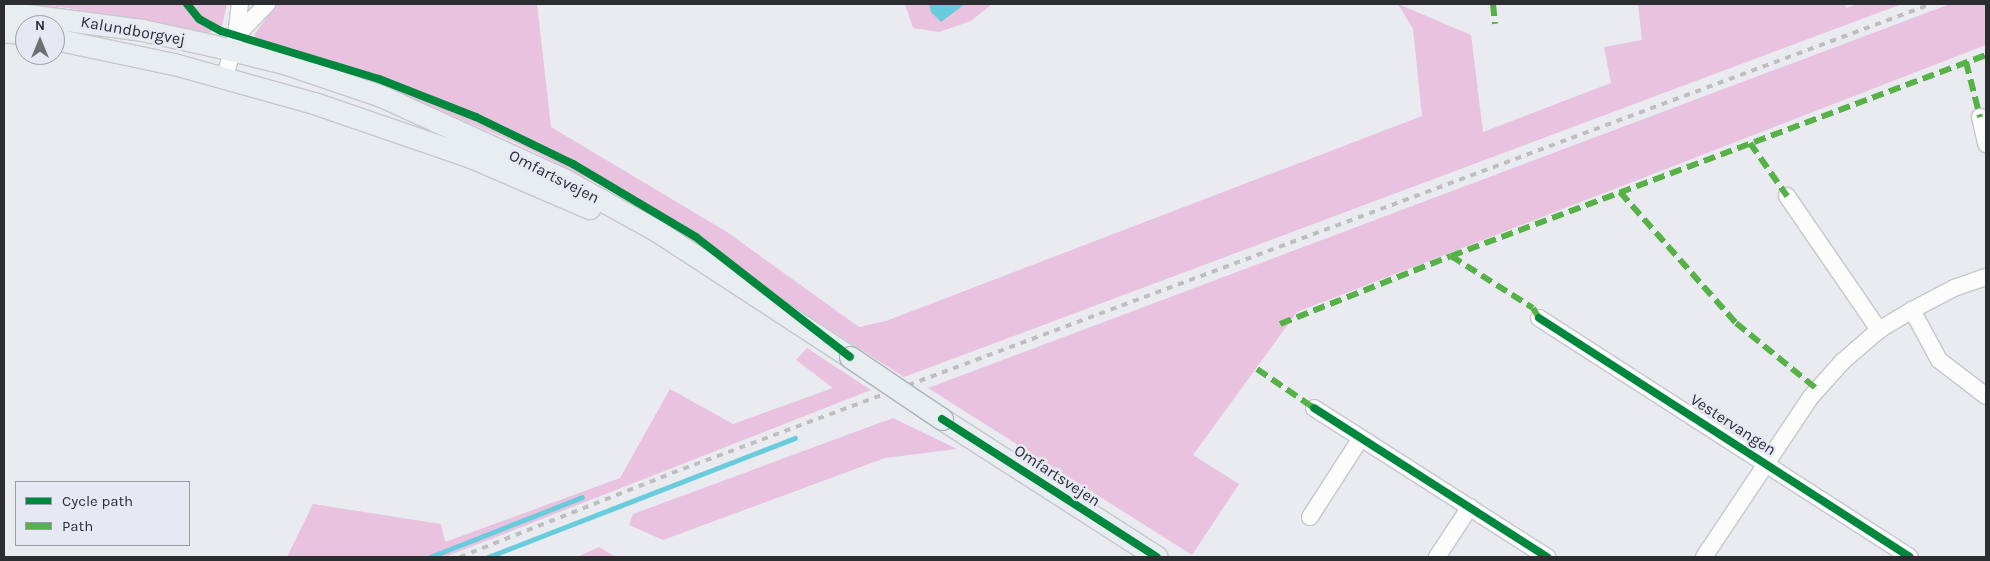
<!DOCTYPE html>
<html>
<head>
<meta charset="utf-8">
<style>
	body { margin:0 }
	#map { position:relative; width:1990px; height:561px; overflow:hidden; background:#eaebf0; font-family:Karla,sans-serif }
	div>[style] { position:absolute }
	[style*='--x'] { left:calc(var(--x)*1px); top:calc(var(--y)*1px); width:calc(var(--w)*1px); rotate:calc(var(--a)*1deg) }
	.green>* { inset:0; background:#e8c2de }
	.water>* { inset:0; background:#69ccdc }
	.stream>* { height:4.5px; margin:-2.25px; padding:0 2.25px; transform-origin:2.25px; border-radius:2.25px; background:#69ccdc }
	.roads { filter:drop-shadow(1px 0 #c6c7cc) drop-shadow(-1px 0 #c6c7cc) drop-shadow(0 1px #c6c7cc) drop-shadow(0 -1px #c6c7cc) }
	.minor>* { height:16px; margin:-8px; padding:0 8px; transform-origin:8px; border-radius:8px; background:#fcfcfd }
	.major>* { height:21px; margin:-10.5px; padding:0 10.5px; transform-origin:10.5px; border-radius:10.5px; background:#e7edf1 }
	.rail>* { height:4px; margin-top:-2px; transform-origin:0; background:repeating-linear-gradient(90deg,#bebec0 0 6px,transparent 0 12px) }
	.bridges { filter:drop-shadow(1px 0 #aab3bb) drop-shadow(-1px 0 #aab3bb) drop-shadow(0 1px #aab3bb) drop-shadow(0 -1px #aab3bb) }
	.major-bridge>* { height:21px; margin:-10.5px; padding:0 10.5px; transform-origin:10.5px; border-radius:10.5px; background:#e7edf1 }
	.quiet>* { height:6px; margin-top:-3px; transform-origin:0; background:repeating-linear-gradient(90deg,#56b246 0 12px,transparent 0 18px) }
	.cycleway>* { height:8px; margin:-4px; padding:0 4px; transform-origin:4px; border-radius:4px; background:#00873e }
	span { translate:-50% -50%; white-space:nowrap; text-align:center; line-height:1.15; -webkit-text-stroke:5px #e6e9f4; paint-order:stroke }
	.street-label { font-size:16px; color:#2b2d31 }
	.frame { position:absolute; inset:0; border:5px solid #2b2d31; pointer-events:none }
	.legend { position:absolute; left:15px; top:481px; width:175px; height:65px; box-sizing:border-box; background:#e6e9f4; border:1px solid #9b9ea6; margin:0; padding:6px 9px; list-style:none; font-size:15px; color:#2b2d31 }
	.legend li { display:flex; align-items:center; gap:10px; height:25px }
	.legend b { width:25px; border:1px solid #9b9ea6 }
	.north { position:absolute; left:15px; top:15px; width:50px; height:50px; box-sizing:border-box; background:#e6e9f4; border:1px solid #9b9ea6; border-radius:50%; rotate:0deg; font-size:14px; font-weight:700; line-height:20px; text-align:center; color:#2b2d31 }
	.north::after { content:''; display:block; margin:auto; width:18px; height:22px; background:#6e7074; clip-path:polygon(50% 0,100% 100%,50% 72%,0 100%) }
</style>
</head>
<body>
<div id="map">
	<div class="green">
		<div style="clip-path:polygon(23px 4px,227px 4px,222px 26px,208px 33px,68px 8px)"></div>
		<div style="clip-path:polygon(277px 4px,537px 4px,551px 127px,727px 232px,859px 327px,886px 321px,1422px 116px,1413px 29px,1398px 4px,1471px 35px,1483px 132px,1611px 83px,1604px 47px,1642px 40px,1638px 4px,1845px 4px,1846px 8px,1857px 4px,1902px 4px,904px 377px,617px 193px,512px 141px,401px 94px,261px 48px,254px 35px)"></div>
		<div style="clip-path:polygon(905px 4px,992px 4px,971px 21px,939px 32px,913px 28px)"></div>
		<div style="clip-path:polygon(1950px 4px,1986px 4px,1986px 45px,1297px 312px,1193px 455px,1239px 484px,1192px 555px,928px 388px)"></div>
		<div style="clip-path:polygon(807px 348px,871px 390px,445px 557px,287px 557px,313px 504px,441px 524px,445px 542px,620px 478px,670px 389px,733px 424px,833px 388px,796px 360px)"></div>
		<div style="clip-path:polygon(893px 418px,957px 449px,885px 458px,663px 540px,629px 525px,633px 514px)"></div>
		<div style="clip-path:polygon(599px 547px,616px 557px,577px 557px)"></div>
	</div>
	<div class="water">
		<div style="clip-path:polygon(929px 4px,965px 4px,941px 22px,931px 12px)"></div>
	</div>
	<div class="stream">
		<div style="--x:430;--y:557;--w:163;--a:-21.5"></div>
		<div style="--x:488;--y:557;--w:329;--a:-21.2"></div>
	</div>
	<div class="roads">
		<div class="minor">
			<div style="--x:236;--y:36;--w:45;--a:-45.9"></div>
			<div style="--x:225;--y:77;--w:42;--a:-75"></div>
			<div style="--x:236;--y:36;--w:32;--a:-83"></div>
			<div style="--x:1980;--y:117;--w:28;--a:77"></div>
			<div style="--x:1787;--y:196;--w:163;--a:55.5"></div>
			<div style="--x:1912;--y:310;--w:57;--a:61.6"></div>
			<div style="--x:1939;--y:360;--w:59;--a:37.5"></div>
			<div style="--x:1539;--y:318;--w:441;--a:32.8"></div>
			<div style="--x:1314;--y:408;--w:277;--a:32.6"></div>
			<div style="--x:1310;--y:517;--w:94;--a:-57.2"></div>
			<div style="--x:1437;--y:557;--w:60;--a:-56.6"></div>
			<div style="--x:1704;--y:557;--w:191;--a:-56.3"></div>
			<div style="--x:1810;--y:398;--w:48;--a:-48.4"></div>
			<div style="--x:1842;--y:362;--w:49;--a:-40.9"></div>
			<div style="--x:1879;--y:330;--w:39;--a:-31"></div>
			<div style="--x:1912;--y:310;--w:47;--a:-27.6"></div>
			<div style="--x:1954;--y:288;--w:34;--a:-19"></div>
		</div>
		<div class="major">
			<div style="--x:4;--y:12;--w:139;--a:7.4"></div>
			<div style="--x:142;--y:30;--w:71;--a:12.3"></div>
			<div style="--x:211;--y:45;--w:78;--a:14"></div>
			<div style="--x:287;--y:64;--w:99;--a:18.8"></div>
			<div style="--x:381;--y:96;--w:202;--a:24.5"></div>
			<div style="--x:565;--y:180;--w:105;--a:29"></div>
			<div style="--x:657;--y:231;--w:230;--a:33.1"></div>
			<div style="--x:4;--y:31;--w:21;--a:8"></div>
			<div style="--x:55;--y:39;--w:122;--a:11.9"></div>
			<div style="--x:174;--y:64;--w:145;--a:15.6"></div>
			<div style="--x:314;--y:103;--w:166;--a:19"></div>
			<div style="--x:471;--y:157;--w:129;--a:23.4"></div>
			<div style="--x:942;--y:419;--w:255;--a:32.7"></div>
		</div>
	</div>
	<div class="rail">
		<div style="--x:460;--y:557;--w:228;--a:-21.6"></div>
		<div style="--x:672;--y:473;--w:1344;--a:-20.43"></div>
	</div>
	<div class="bridges">
		<div class="major-bridge">
			<div style="--x:850;--y:357;--w:111;--a:34"></div>
		</div>
	</div>
	<div class="quiet">
		<div style="--x:1493;--y:4;--w:20;--a:84"></div>
		<div style="--x:1966;--y:62;--w:57;--a:75.7"></div>
		<div style="--x:1750;--y:143;--w:65;--a:55.1"></div>
		<div style="--x:1620;--y:192;--w:175;--a:48.5"></div>
		<div style="--x:1736;--y:323;--w:104;--a:39.2"></div>
		<div style="--x:1451;--y:256;--w:97;--a:32.4"></div>
		<div style="--x:1533;--y:308;--w:12;--a:59"></div>
		<div style="--x:1280;--y:324;--w:184;--a:-21.7"></div>
		<div style="--x:1451;--y:256;--w:572;--a:-20.59"></div>
		<div style="--x:1257;--y:369;--w:69;--a:34.4"></div>
	</div>
	<div class="cycleway">
		<div style="--x:187;--y:4;--w:19;--a:51"></div>
		<div style="--x:199;--y:19;--w:25;--a:29"></div>
		<div style="--x:221;--y:31;--w:165;--a:16.9"></div>
		<div style="--x:379;--y:79;--w:104;--a:21.4"></div>
		<div style="--x:476;--y:117;--w:108;--a:25.9"></div>
		<div style="--x:573;--y:164;--w:143;--a:30.7"></div>
		<div style="--x:696;--y:237;--w:195;--a:37.9"></div>
		<div style="--x:1539;--y:318;--w:441;--a:32.8"></div>
		<div style="--x:1314;--y:408;--w:277;--a:32.6"></div>
		<div style="--x:942;--y:419;--w:255;--a:32.7"></div>
	</div>
	<div class="street-label">
		<span style="left:133px;top:31px;rotate:10deg">Kalundborgvej</span>
		<span style="left:554px;top:177px;rotate:27deg">Omfartsvejen</span>
		<span style="left:1733px;top:425px;rotate:33deg">Vestervangen</span>
		<span style="left:1057px;top:476px;rotate:33deg">Omfartsvejen</span>
	</div>
	<div class="frame"></div>
	<ul class="legend">
	<li><b style="height:6px;background:#00873e"></b>Cycle path</li>
	<li><b style="height:6px;background:#56b246"></b>Path</li>
	</ul>
	<div class="north">N</div>
</div>
</body>
</html>
